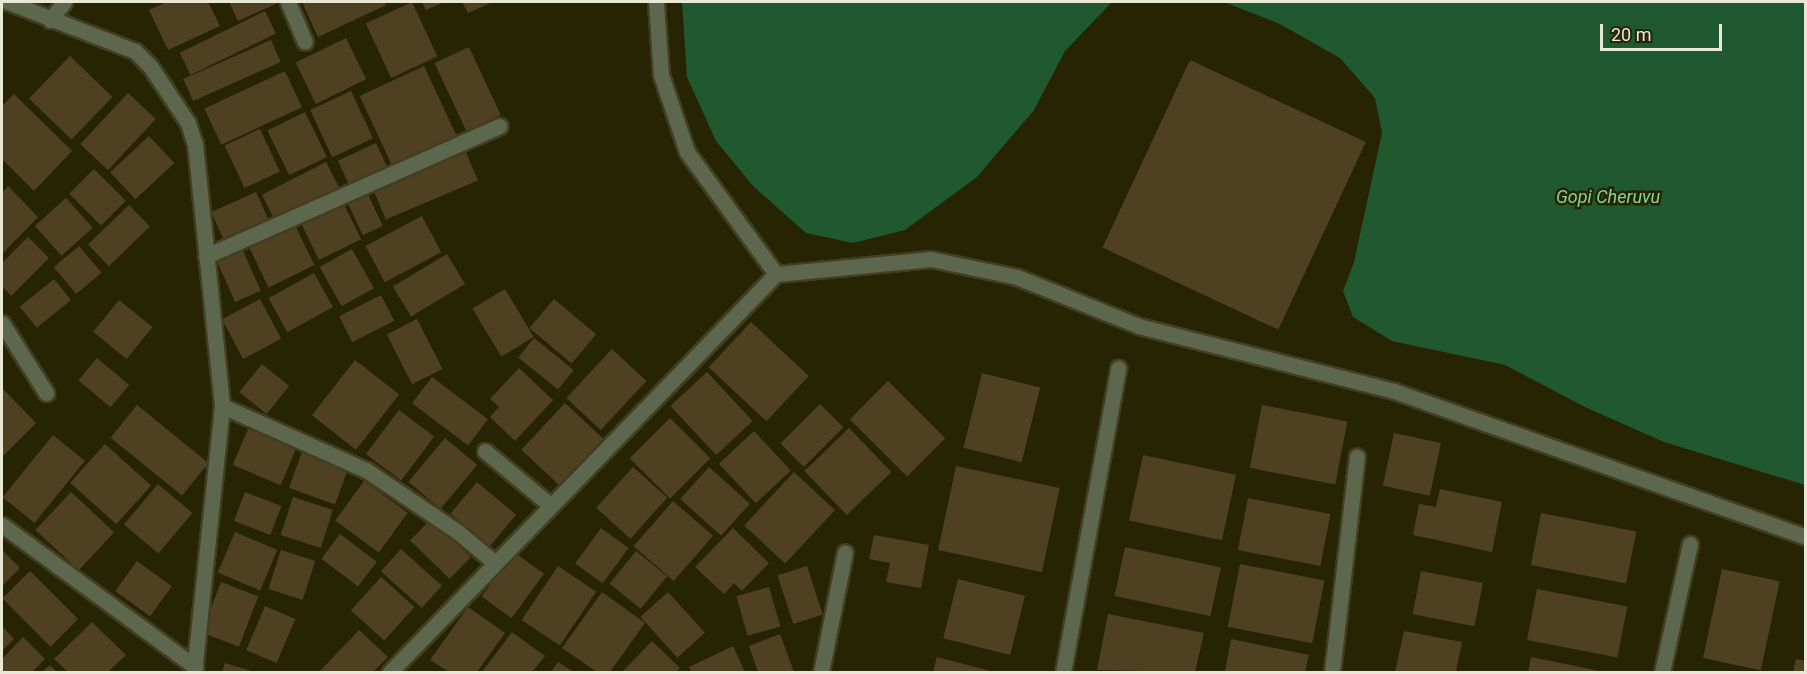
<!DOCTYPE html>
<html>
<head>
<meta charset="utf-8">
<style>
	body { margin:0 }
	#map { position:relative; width:1807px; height:674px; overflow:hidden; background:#272404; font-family:Roboto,sans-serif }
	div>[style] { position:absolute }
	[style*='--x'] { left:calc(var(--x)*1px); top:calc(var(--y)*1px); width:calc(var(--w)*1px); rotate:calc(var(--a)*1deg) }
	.water>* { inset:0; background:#205830 }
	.building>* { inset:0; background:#4f4022; transform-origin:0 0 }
	.roads { filter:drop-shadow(2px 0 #423f21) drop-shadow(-2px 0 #423f21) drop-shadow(0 2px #423f21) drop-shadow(0 -2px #423f21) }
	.minor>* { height:15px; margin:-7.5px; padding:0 7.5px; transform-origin:7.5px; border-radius:7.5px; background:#5c674e }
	span { translate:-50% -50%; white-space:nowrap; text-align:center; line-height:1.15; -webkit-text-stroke:5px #272404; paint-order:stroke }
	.water-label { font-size:18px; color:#84d496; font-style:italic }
	.frame { position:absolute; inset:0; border:3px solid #e9e8d5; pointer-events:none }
	.scale { position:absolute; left:1600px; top:24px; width:122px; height:27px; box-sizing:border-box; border:3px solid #e9e8d5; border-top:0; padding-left:8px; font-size:18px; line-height:21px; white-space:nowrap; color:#e9e8d5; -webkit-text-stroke:4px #272404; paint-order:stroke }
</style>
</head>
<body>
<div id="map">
	<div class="water">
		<div style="clip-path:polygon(682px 2px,1112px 2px,1065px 51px,1034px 110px,977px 177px,905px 230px,853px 243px,806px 233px,754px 187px,716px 141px,687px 77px)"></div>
		<div style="clip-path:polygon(1224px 2px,1805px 2px,1805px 485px,1664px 442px,1585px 407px,1505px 365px,1392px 341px,1353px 317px,1343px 291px,1354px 262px,1382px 133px,1375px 98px,1340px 58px,1278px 23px)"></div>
	</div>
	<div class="building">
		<div style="clip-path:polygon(167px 2px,208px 2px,220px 26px,168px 50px,149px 10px)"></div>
		<div style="clip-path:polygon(229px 2px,280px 2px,238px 21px)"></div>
		<div style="clip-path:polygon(302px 2px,384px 2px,386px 5px,318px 37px)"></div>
		<div style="left:412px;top:2px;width:60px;height:51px;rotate:65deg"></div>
		<div style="clip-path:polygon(422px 2px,444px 2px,426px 10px)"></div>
		<div style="clip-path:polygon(462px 2px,493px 2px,468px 13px)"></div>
		<div style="left:265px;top:11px;width:25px;height:95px;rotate:64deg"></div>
		<div style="left:346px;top:38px;width:46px;height:56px;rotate:64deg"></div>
		<div style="left:271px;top:40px;width:24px;height:96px;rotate:66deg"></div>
		<div style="left:469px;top:47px;width:75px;height:38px;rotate:65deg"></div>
		<div style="left:70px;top:56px;width:59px;height:59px;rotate:44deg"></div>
		<div style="left:1190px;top:60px;width:194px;height:207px;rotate:25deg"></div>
		<div style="left:424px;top:66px;width:78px;height:71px;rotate:65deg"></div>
		<div style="left:285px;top:71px;width:40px;height:89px;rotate:65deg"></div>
		<div style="left:351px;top:91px;width:52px;height:45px;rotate:65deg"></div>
		<div style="left:128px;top:93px;width:38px;height:70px;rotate:43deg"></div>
		<div style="clip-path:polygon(14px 94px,72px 151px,34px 191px,2px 159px,2px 106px)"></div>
		<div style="left:305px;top:112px;width:50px;height:42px;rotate:64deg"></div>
		<div style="left:260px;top:129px;width:47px;height:39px;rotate:65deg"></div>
		<div style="left:149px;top:136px;width:37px;height:53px;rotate:47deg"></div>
		<div style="left:376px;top:143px;width:31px;height:42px;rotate:65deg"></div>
		<div style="left:465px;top:150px;width:33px;height:100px;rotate:67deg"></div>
		<div style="left:326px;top:162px;width:31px;height:72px;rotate:63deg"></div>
		<div style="left:94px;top:169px;width:45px;height:35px;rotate:45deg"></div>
		<div style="clip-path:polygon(8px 186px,38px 217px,2px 254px,2px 193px)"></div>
		<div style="left:365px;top:188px;width:42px;height:22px;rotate:65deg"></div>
		<div style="left:256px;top:192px;width:34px;height:49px;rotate:66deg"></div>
		<div style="left:66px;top:198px;width:40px;height:42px;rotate:48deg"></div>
		<div style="left:341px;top:198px;width:46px;height:47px;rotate:64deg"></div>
		<div style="left:129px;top:205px;width:30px;height:57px;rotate:46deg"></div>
		<div style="left:422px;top:216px;width:41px;height:64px;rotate:62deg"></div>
		<div style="left:293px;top:221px;width:49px;height:51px;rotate:64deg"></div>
		<div style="clip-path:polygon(28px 237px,49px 258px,11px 296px,2px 286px,2px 263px)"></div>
		<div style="left:240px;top:244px;width:51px;height:28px;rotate:66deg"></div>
		<div style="left:79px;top:246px;width:35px;height:33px;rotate:50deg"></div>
		<div style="left:352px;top:249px;width:45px;height:37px;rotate:61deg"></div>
		<div style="left:447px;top:254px;width:35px;height:63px;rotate:59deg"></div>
		<div style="left:314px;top:273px;width:39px;height:52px;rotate:61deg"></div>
		<div style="left:54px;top:279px;width:27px;height:44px;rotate:51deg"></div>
		<div style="left:505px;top:289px;width:56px;height:38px;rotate:59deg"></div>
		<div style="left:381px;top:295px;width:29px;height:47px;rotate:63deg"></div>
		<div style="left:260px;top:299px;width:45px;height:43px;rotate:62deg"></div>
		<div style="left:554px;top:299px;width:55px;height:38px;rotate:40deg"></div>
		<div style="left:119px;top:300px;width:43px;height:41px;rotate:39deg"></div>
		<div style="left:417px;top:319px;width:56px;height:34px;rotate:63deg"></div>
		<div style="left:751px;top:322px;width:79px;height:62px;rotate:43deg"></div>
		<div style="left:534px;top:338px;width:51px;height:25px;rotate:39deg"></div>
		<div style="left:612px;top:349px;width:47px;height:67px;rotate:43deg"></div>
		<div style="left:97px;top:358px;width:42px;height:29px;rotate:40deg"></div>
		<div style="left:355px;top:360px;width:56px;height:70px;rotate:38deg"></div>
		<div style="left:262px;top:364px;width:35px;height:36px;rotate:39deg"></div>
		<div style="clip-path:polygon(519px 368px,553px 400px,515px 441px,490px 417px,499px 407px,490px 399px)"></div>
		<div style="left:707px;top:372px;width:67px;height:50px;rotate:47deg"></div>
		<div style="left:982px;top:373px;width:60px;height:77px;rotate:14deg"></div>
		<div style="left:432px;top:377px;width:70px;height:33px;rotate:37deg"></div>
		<div style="left:888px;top:381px;width:81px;height:54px;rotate:45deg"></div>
		<div style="clip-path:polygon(2px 388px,36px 423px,2px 457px)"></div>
		<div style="left:565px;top:403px;width:53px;height:64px;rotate:43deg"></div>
		<div style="left:820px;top:404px;width:33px;height:56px;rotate:45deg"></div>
		<div style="left:137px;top:405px;width:92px;height:42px;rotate:39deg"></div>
		<div style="left:1262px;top:405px;width:87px;height:64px;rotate:11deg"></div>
		<div style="left:399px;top:410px;width:44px;height:55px;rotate:37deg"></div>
		<div style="left:670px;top:418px;width:57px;height:57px;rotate:45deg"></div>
		<div style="left:849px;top:428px;width:61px;height:62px;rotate:46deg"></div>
		<div style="left:248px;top:429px;width:52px;height:39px;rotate:23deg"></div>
		<div style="left:754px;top:431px;width:54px;height:48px;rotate:47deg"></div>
		<div style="left:1394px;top:433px;width:48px;height:54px;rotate:12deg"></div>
		<div style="left:53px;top:435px;width:41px;height:80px;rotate:39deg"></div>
		<div style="left:445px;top:438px;width:42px;height:57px;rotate:40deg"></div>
		<div style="left:105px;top:444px;width:62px;height:52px;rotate:42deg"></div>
		<div style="left:302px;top:452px;width:49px;height:38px;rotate:20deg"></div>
		<div style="left:1143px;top:455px;width:95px;height:67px;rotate:12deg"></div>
		<div style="left:956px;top:466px;width:106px;height:86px;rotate:12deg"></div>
		<div style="left:633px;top:467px;width:46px;height:55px;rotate:42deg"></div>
		<div style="left:709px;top:467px;width:55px;height:43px;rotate:42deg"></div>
		<div style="left:794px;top:472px;width:56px;height:73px;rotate:43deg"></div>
		<div style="left:364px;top:481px;width:54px;height:49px;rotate:36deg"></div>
		<div style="left:477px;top:482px;width:51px;height:41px;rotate:40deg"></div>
		<div style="left:158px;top:484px;width:45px;height:53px;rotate:40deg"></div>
		<div style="clip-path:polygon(1440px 489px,1502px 502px,1492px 552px,1413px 535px,1419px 504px,1436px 507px)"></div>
		<div style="left:71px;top:492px;width:59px;height:52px;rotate:43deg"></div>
		<div style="left:245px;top:492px;width:39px;height:31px;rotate:21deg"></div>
		<div style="left:293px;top:497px;width:42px;height:40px;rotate:18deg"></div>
		<div style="left:1248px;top:498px;width:84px;height:53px;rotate:11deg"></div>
		<div style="left:673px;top:501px;width:53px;height:60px;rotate:41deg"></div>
		<div style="left:1541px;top:513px;width:97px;height:53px;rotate:11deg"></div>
		<div style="left:431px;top:519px;width:55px;height:30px;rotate:44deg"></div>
		<div style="left:601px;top:528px;width:34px;height:44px;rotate:36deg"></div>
		<div style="clip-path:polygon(733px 528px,769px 563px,742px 591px,734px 583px,724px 594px,695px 567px)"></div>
		<div style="left:235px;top:532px;width:46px;height:44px;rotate:23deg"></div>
		<div style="left:340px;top:534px;width:46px;height:31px;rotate:37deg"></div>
		<div style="clip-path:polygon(874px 535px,929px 545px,921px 588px,886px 582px,890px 563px,869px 559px)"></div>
		<div style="left:1125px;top:547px;width:98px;height:50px;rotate:12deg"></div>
		<div style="left:401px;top:549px;width:55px;height:30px;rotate:42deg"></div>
		<div style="clip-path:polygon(2px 550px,20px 568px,2px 586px)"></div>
		<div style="left:281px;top:550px;width:36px;height:41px;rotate:18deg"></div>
		<div style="left:636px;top:551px;width:40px;height:42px;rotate:39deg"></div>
		<div style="left:514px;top:552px;width:37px;height:55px;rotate:36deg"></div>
		<div style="left:137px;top:561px;width:43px;height:37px;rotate:36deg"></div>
		<div style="left:1240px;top:564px;width:86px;height:64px;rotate:11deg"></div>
		<div style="left:558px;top:566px;width:46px;height:65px;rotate:34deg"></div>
		<div style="left:807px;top:566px;width:51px;height:31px;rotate:72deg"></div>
		<div style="left:1722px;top:569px;width:59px;height:91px;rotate:12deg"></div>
		<div style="left:30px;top:571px;width:68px;height:39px;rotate:45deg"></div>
		<div style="left:1421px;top:571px;width:63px;height:44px;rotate:11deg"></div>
		<div style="left:381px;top:577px;width:45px;height:45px;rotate:42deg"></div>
		<div style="left:958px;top:579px;width:69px;height:61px;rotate:14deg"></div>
		<div style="left:221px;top:582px;width:40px;height:54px;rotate:21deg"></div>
		<div style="left:769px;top:587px;width:41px;height:34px;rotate:74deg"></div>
		<div style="left:1537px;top:589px;width:92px;height:52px;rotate:11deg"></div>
		<div style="clip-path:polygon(602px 592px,645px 623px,610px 672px,597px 672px,562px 648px)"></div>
		<div style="left:668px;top:592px;width:55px;height:37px;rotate:48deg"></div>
		<div style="left:265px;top:606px;width:33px;height:48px;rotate:23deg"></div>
		<div style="clip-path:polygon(468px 607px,505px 633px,477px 672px,449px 672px,430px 660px)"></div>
		<div style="clip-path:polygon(1108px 614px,1204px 633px,1195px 672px,1097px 670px)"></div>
		<div style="clip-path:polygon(92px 622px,126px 655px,108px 672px,68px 672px,54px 659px)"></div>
		<div style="clip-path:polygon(2px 626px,14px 639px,2px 651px)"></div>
		<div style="clip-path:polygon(359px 630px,388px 657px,373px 672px,319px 672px)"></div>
		<div style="clip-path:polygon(1404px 631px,1462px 642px,1456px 672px,1395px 672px)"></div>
		<div style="clip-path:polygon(512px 632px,545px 656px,532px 672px,482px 672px)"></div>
		<div style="clip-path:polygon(780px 634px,794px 672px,758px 672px,749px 646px)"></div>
		<div style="clip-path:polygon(23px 637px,45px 659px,32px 672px,2px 672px,2px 659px)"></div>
		<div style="clip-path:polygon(1231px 639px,1309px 655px,1305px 672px,1225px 672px)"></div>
		<div style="clip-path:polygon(652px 641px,680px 668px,676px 672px,622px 672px)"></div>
		<div style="clip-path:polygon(733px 646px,745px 672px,691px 672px,689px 667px)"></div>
		<div style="clip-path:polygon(937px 657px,994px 672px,933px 672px)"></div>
		<div style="clip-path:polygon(1531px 657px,1600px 671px,1600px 672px,1528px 672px)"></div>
		<div style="clip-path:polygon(1796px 659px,1806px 661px,1806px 672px,1793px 672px)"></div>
		<div style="clip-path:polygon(558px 662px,574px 672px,551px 672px)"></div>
		<div style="clip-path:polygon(225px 663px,255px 672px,222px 672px)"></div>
		<div style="clip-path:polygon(50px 665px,57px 672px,42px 672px)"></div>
	</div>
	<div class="roads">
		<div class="minor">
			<div style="--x:8;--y:2;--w:136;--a:21.1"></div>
			<div style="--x:135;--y:51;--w:21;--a:45"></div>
			<div style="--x:150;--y:66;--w:69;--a:56.3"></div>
			<div style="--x:188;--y:123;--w:22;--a:72"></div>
			<div style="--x:195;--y:144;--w:263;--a:84.1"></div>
			<div style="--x:222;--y:406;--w:267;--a:96"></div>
			<div style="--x:288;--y:2;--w:43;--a:67"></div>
			<div style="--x:656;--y:2;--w:73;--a:86.1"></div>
			<div style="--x:661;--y:75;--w:81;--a:71.3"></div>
			<div style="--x:687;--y:152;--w:151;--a:53.9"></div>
			<div style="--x:50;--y:20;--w:23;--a:-52"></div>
			<div style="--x:206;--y:256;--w:321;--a:-23.9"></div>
			<div style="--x:2;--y:323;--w:83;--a:57.8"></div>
			<div style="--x:222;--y:406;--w:158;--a:24"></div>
			<div style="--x:366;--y:470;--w:111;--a:34"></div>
			<div style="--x:458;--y:532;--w:48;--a:40"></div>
			<div style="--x:485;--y:451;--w:85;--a:39.7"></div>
			<div style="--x:2;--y:525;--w:240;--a:36.3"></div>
			<div style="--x:390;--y:672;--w:554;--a:-45.88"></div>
			<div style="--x:776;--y:274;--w:156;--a:-5.5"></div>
			<div style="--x:931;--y:259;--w:88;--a:11.8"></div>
			<div style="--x:1017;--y:277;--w:131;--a:21.9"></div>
			<div style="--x:1139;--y:326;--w:263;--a:14.3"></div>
			<div style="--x:1394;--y:391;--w:437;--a:19.5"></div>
			<div style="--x:821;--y:672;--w:122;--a:-78.7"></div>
			<div style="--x:1063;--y:672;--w:309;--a:-79.7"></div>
			<div style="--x:1332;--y:672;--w:217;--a:-83.4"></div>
			<div style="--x:1662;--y:672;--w:131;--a:-77.7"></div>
		</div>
	</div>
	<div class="water-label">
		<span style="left:1608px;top:197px">Gopi Cheruvu</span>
	</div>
	<div class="frame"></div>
	<div class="scale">20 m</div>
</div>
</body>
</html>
